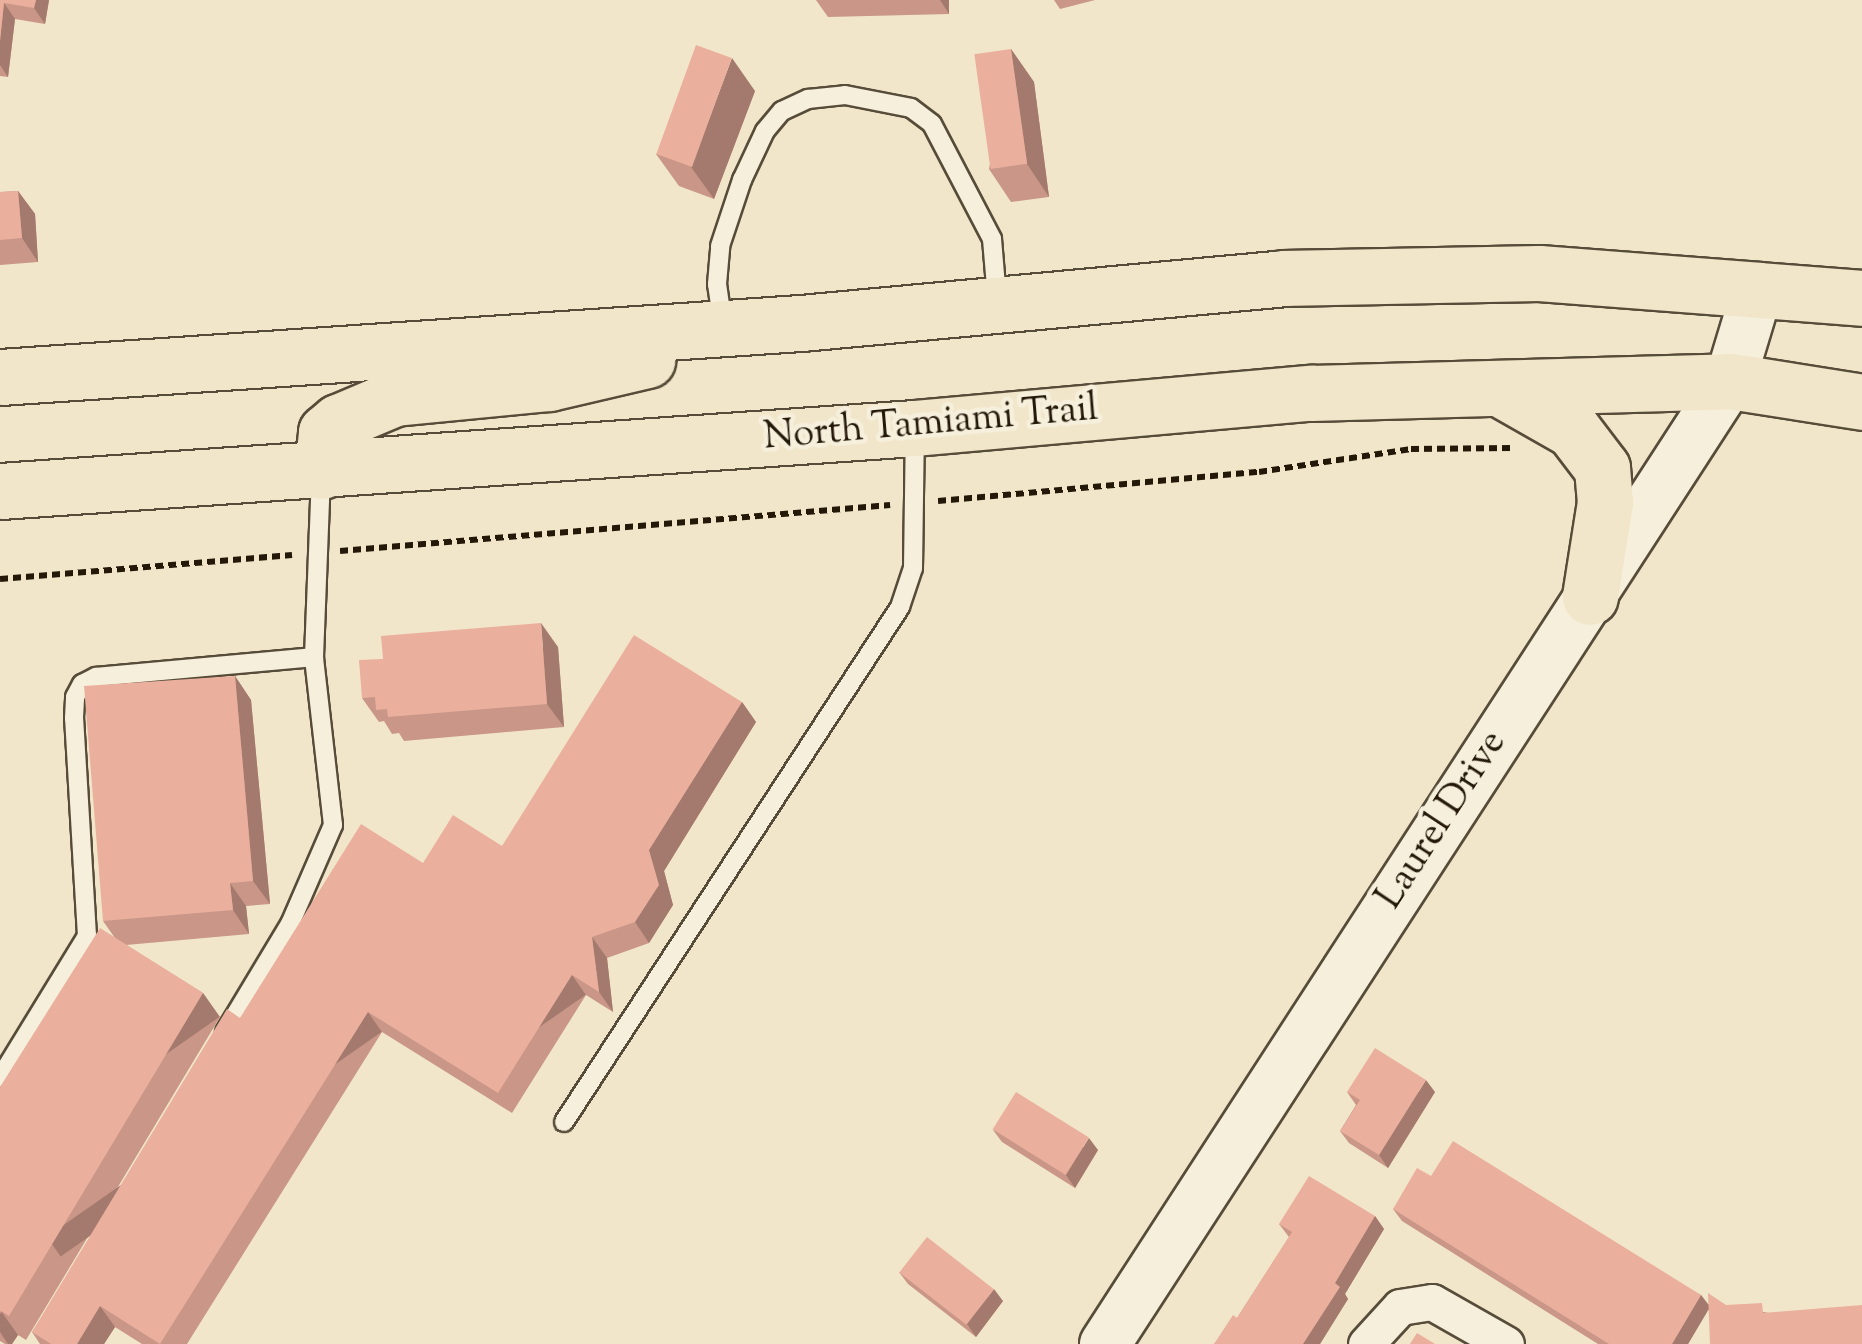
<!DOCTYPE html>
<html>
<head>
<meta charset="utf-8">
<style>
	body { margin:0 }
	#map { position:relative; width:1862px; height:1344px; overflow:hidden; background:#f1e6c9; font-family:"Sorts Mill Goudy",serif }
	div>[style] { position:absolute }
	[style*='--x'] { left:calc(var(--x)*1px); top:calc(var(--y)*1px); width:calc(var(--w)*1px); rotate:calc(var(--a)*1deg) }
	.path>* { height:6px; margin-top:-3px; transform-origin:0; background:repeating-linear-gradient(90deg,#241909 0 8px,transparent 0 13px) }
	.roads { filter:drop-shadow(2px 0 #574c39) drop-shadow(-2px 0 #574c39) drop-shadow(0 2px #574c39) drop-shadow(0 -2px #574c39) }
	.lane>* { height:18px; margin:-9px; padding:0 9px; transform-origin:9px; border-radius:9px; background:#f6efdc }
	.street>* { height:35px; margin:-17.5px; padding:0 17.5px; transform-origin:17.5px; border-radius:17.5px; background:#f6efdc }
	.secondary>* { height:50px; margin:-25px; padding:0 25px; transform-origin:25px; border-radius:25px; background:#f6efdc }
	.primary>* { height:55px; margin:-27.5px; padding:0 27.5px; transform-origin:27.5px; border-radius:27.5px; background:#f1e6c9 }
	.wall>* { inset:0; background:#c99687 }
	.shaded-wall>* { inset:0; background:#a47a6e; transform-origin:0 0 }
	.building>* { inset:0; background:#eaaf9d; transform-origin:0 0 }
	span { translate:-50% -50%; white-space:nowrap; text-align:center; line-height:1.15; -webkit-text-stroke:9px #f6efdc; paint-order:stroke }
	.street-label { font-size:38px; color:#241909 }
</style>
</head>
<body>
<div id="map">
	<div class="path">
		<div style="--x:938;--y:501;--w:322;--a:-5.2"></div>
		<div style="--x:1259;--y:472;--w:154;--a:-8.6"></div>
		<div style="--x:1411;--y:449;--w:101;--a:-0.6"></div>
		<div style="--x:340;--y:551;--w:552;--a:-4.78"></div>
		<div style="--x:0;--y:579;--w:293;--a:-4.7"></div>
	</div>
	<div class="roads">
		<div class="lane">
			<div style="--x:723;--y:325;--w:41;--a:-98.3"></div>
			<div style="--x:717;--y:284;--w:38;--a:-85"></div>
			<div style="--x:720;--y:246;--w:70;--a:-71.6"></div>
			<div style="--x:742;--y:180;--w:54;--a:-64.9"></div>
			<div style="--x:765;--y:131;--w:26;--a:-50"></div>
			<div style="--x:782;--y:111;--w:29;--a:-25"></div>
			<div style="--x:808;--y:99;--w:37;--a:-6"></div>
			<div style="--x:845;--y:95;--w:67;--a:11.1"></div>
			<div style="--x:911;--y:108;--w:26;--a:37"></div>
			<div style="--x:932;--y:124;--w:130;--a:62.4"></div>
			<div style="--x:992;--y:239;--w:60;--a:85.2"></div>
			<div style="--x:225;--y:1032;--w:126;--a:-59"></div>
			<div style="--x:290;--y:924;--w:108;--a:-66.5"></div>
			<div style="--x:333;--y:825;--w:169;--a:-96.5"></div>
			<div style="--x:314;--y:657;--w:181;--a:-87.8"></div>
			<div style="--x:0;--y:1078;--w:167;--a:-58.5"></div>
			<div style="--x:87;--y:936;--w:218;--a:-93.4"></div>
			<div style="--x:74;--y:718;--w:21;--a:-87"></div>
			<div style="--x:75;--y:697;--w:15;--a:-62"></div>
			<div style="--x:82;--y:684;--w:16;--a:-27"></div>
			<div style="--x:96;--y:677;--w:219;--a:-5.2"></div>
			<div style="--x:564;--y:1122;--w:615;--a:-56.88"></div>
			<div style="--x:900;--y:607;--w:41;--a:-71.6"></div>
			<div style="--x:913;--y:568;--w:135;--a:-89.2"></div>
		</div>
		<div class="street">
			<div style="--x:1366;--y:1344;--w:50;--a:-47.4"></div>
			<div style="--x:1400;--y:1307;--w:32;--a:-9"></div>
			<div style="--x:1432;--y:1302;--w:85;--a:29.6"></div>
		</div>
		<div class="secondary">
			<div style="--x:1105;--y:1344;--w:1148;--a:-57.02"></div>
			<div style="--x:1730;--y:381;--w:97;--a:-73.2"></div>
		</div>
		<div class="primary">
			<div style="--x:0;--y:377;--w:803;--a:-3.86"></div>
			<div style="--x:801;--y:323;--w:483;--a:-5.3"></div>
			<div style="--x:1282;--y:278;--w:257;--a:-1.1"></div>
			<div style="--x:1539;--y:273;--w:324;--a:4.4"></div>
			<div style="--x:1501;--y:389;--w:83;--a:29.7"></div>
			<div style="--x:1573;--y:430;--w:48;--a:52.7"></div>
			<div style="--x:1602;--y:468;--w:34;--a:85"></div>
			<div style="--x:1605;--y:502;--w:96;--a:99"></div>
			<div style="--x:322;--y:471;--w:39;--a:-84"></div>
			<div style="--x:326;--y:432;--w:16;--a:-40"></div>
			<div style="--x:338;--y:422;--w:62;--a:-22.8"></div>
			<div style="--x:395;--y:398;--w:155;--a:-5.6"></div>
			<div style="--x:549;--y:383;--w:101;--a:-13.2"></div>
			<div style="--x:0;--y:491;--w:917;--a:-3.94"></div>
			<div style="--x:915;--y:428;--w:398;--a:-5.1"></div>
			<div style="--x:1311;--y:393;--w:419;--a:-1.6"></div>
			<div style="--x:1730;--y:381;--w:134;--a:9"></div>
		</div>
	</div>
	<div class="wall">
		<div style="clip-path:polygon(0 0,49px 0,45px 24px,15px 19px,8px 77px,0 76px)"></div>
		<div style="clip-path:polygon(816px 0,949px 0,949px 14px,828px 17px)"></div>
		<div style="clip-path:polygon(1054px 0,1095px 0,1060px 9px)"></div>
		<div style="clip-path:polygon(1011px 49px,1034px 82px,1049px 197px,1011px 202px,989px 169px)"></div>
		<div style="clip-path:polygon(755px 91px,714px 199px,679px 186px,656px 154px)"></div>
		<div style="clip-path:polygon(18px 191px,35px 214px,38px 262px,0 265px,0 192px)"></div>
		<div style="clip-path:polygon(558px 647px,564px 727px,404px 741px,399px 733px,392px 734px,384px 721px,379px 722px,362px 698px)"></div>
		<div style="clip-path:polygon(235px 676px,251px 700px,270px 904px,246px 906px,249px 934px,126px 945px,203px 993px,220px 1017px,26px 1340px,18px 1335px,12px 1344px,5px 1344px,0 1341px,0 1087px,115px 938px,103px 921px)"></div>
		<div style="clip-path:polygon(742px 702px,756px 722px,664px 871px,673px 905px,649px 943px,607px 958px,613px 1012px,586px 995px,512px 1113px,382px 1032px,187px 1344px,142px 1344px,115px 1327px,104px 1344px,40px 1344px,32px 1332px,240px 1018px,423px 863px,502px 846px)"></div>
		<div style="clip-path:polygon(1347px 1092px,1435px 1092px,1388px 1168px,1349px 1143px,1340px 1131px,1356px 1105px)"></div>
		<div style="clip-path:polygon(993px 1130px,1098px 1150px,1075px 1188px,1002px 1142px)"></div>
		<div style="clip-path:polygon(1431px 1176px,1701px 1295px,1708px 1304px,1726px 1305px,1769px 1313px,1862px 1344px,1708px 1310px,1688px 1344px,1598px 1344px,1402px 1221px,1393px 1209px)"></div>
		<div style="clip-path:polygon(1375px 1216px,1384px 1229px,1345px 1294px,1348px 1299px,1320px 1344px,1214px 1344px,1237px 1318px,1289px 1237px,1279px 1224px)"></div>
		<div style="clip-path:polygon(899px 1272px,1003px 1301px,976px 1337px,908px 1284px)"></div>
	</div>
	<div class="shaded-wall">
		<div style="clip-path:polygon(36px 0,49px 0,45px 24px,34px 8px)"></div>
		<div style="clip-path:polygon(940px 0,949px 0,949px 14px)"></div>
		<div style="clip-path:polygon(4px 3px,15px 19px,8px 77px,0 65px,0 41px)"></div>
		<div style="clip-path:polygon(1011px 49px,1034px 82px,1049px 197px,1027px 164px)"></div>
		<div style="clip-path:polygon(732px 58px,755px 91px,714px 199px,691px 167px)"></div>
		<div style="clip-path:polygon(18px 191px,35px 214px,38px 262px,22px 238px)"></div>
		<div style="clip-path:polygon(541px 623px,558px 647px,564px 727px,547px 704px)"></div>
		<div style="clip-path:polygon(235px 676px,251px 700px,270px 904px,253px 881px)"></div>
		<div style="clip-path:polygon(742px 702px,756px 722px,664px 871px,673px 905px,649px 943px,635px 922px,649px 850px)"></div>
		<div style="clip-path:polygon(230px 883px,246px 906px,249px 934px,233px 910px)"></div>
		<div style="clip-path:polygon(592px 937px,607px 958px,613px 1012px,599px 992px)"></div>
		<div style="left:572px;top:975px;width:24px;height:139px;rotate:55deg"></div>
		<div style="left:203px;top:993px;width:29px;height:377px;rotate:55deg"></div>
		<div style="left:368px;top:1012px;width:24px;height:392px;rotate:55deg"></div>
		<div style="clip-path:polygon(1426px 1080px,1435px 1092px,1388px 1168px,1379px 1155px)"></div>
		<div style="clip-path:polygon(1089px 1138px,1098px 1150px,1075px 1188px,1066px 1175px)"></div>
		<div style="clip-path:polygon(1375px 1216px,1384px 1229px,1345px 1294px,1348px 1299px,1320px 1344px,1303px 1344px,1335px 1283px)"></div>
		<div style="clip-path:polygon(994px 1289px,1003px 1301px,976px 1337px,967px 1324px)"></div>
		<div style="clip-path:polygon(1701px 1295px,1710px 1307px,1688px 1344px,1672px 1344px)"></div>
		<div style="clip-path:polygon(100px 1306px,115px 1327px,104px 1344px,77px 1344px)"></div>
		<div style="clip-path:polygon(1px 1311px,18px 1335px,12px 1344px,8px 1344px,0 1332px,0 1314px)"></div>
	</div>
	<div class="building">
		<div style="clip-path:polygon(0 0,36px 0,34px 8px,4px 3px,0 41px)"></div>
		<div style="left:696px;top:45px;width:38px;height:116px;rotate:20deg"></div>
		<div style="left:1011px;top:49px;width:116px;height:37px;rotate:82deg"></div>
		<div style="clip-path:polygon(18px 191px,22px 238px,0 240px,0 192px)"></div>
		<div style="clip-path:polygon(541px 623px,547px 704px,388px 717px,387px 709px,376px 710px,375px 697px,362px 698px,359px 660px,383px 659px,381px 636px)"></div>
		<div style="clip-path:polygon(634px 635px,742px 702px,649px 850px,659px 885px,635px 922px,592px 937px,599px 992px,572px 975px,498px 1093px,368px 1012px,160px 1344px,100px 1306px,77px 1344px,51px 1344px,32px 1332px,227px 1009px,240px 1018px,361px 824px,423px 863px,453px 815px,502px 846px)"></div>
		<div style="clip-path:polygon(235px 676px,253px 881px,230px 883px,233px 910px,103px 921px,84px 686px)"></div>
		<div style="clip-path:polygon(100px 928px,203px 993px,9px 1316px,1px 1311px,0 1314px,0 1087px)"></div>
		<div style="clip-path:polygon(1375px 1048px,1426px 1080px,1379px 1155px,1340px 1131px,1360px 1100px,1347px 1092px)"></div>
		<div style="left:1016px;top:1092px;width:86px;height:44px;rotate:32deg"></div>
		<div style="clip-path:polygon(1453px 1141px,1701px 1295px,1672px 1344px,1609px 1344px,1393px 1209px,1417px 1168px,1431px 1176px)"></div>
		<div style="clip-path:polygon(1309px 1176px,1375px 1216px,1335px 1283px,1340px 1287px,1303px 1344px,1214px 1344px,1233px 1315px,1237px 1318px,1292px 1232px,1279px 1224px)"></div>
		<div style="left:927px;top:1237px;width:85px;height:45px;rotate:38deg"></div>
		<div style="clip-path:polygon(1708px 1293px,1726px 1305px,1762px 1303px,1763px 1313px,1862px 1305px,1862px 1344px,1710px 1344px)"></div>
		<div style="clip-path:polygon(1417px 1333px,1435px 1344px,1410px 1344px)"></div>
	</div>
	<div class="street-label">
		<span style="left:931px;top:425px;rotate:-5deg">North Tamiami Trail</span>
		<span style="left:1443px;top:821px;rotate:-57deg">Laurel Drive</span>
	</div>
</div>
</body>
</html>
